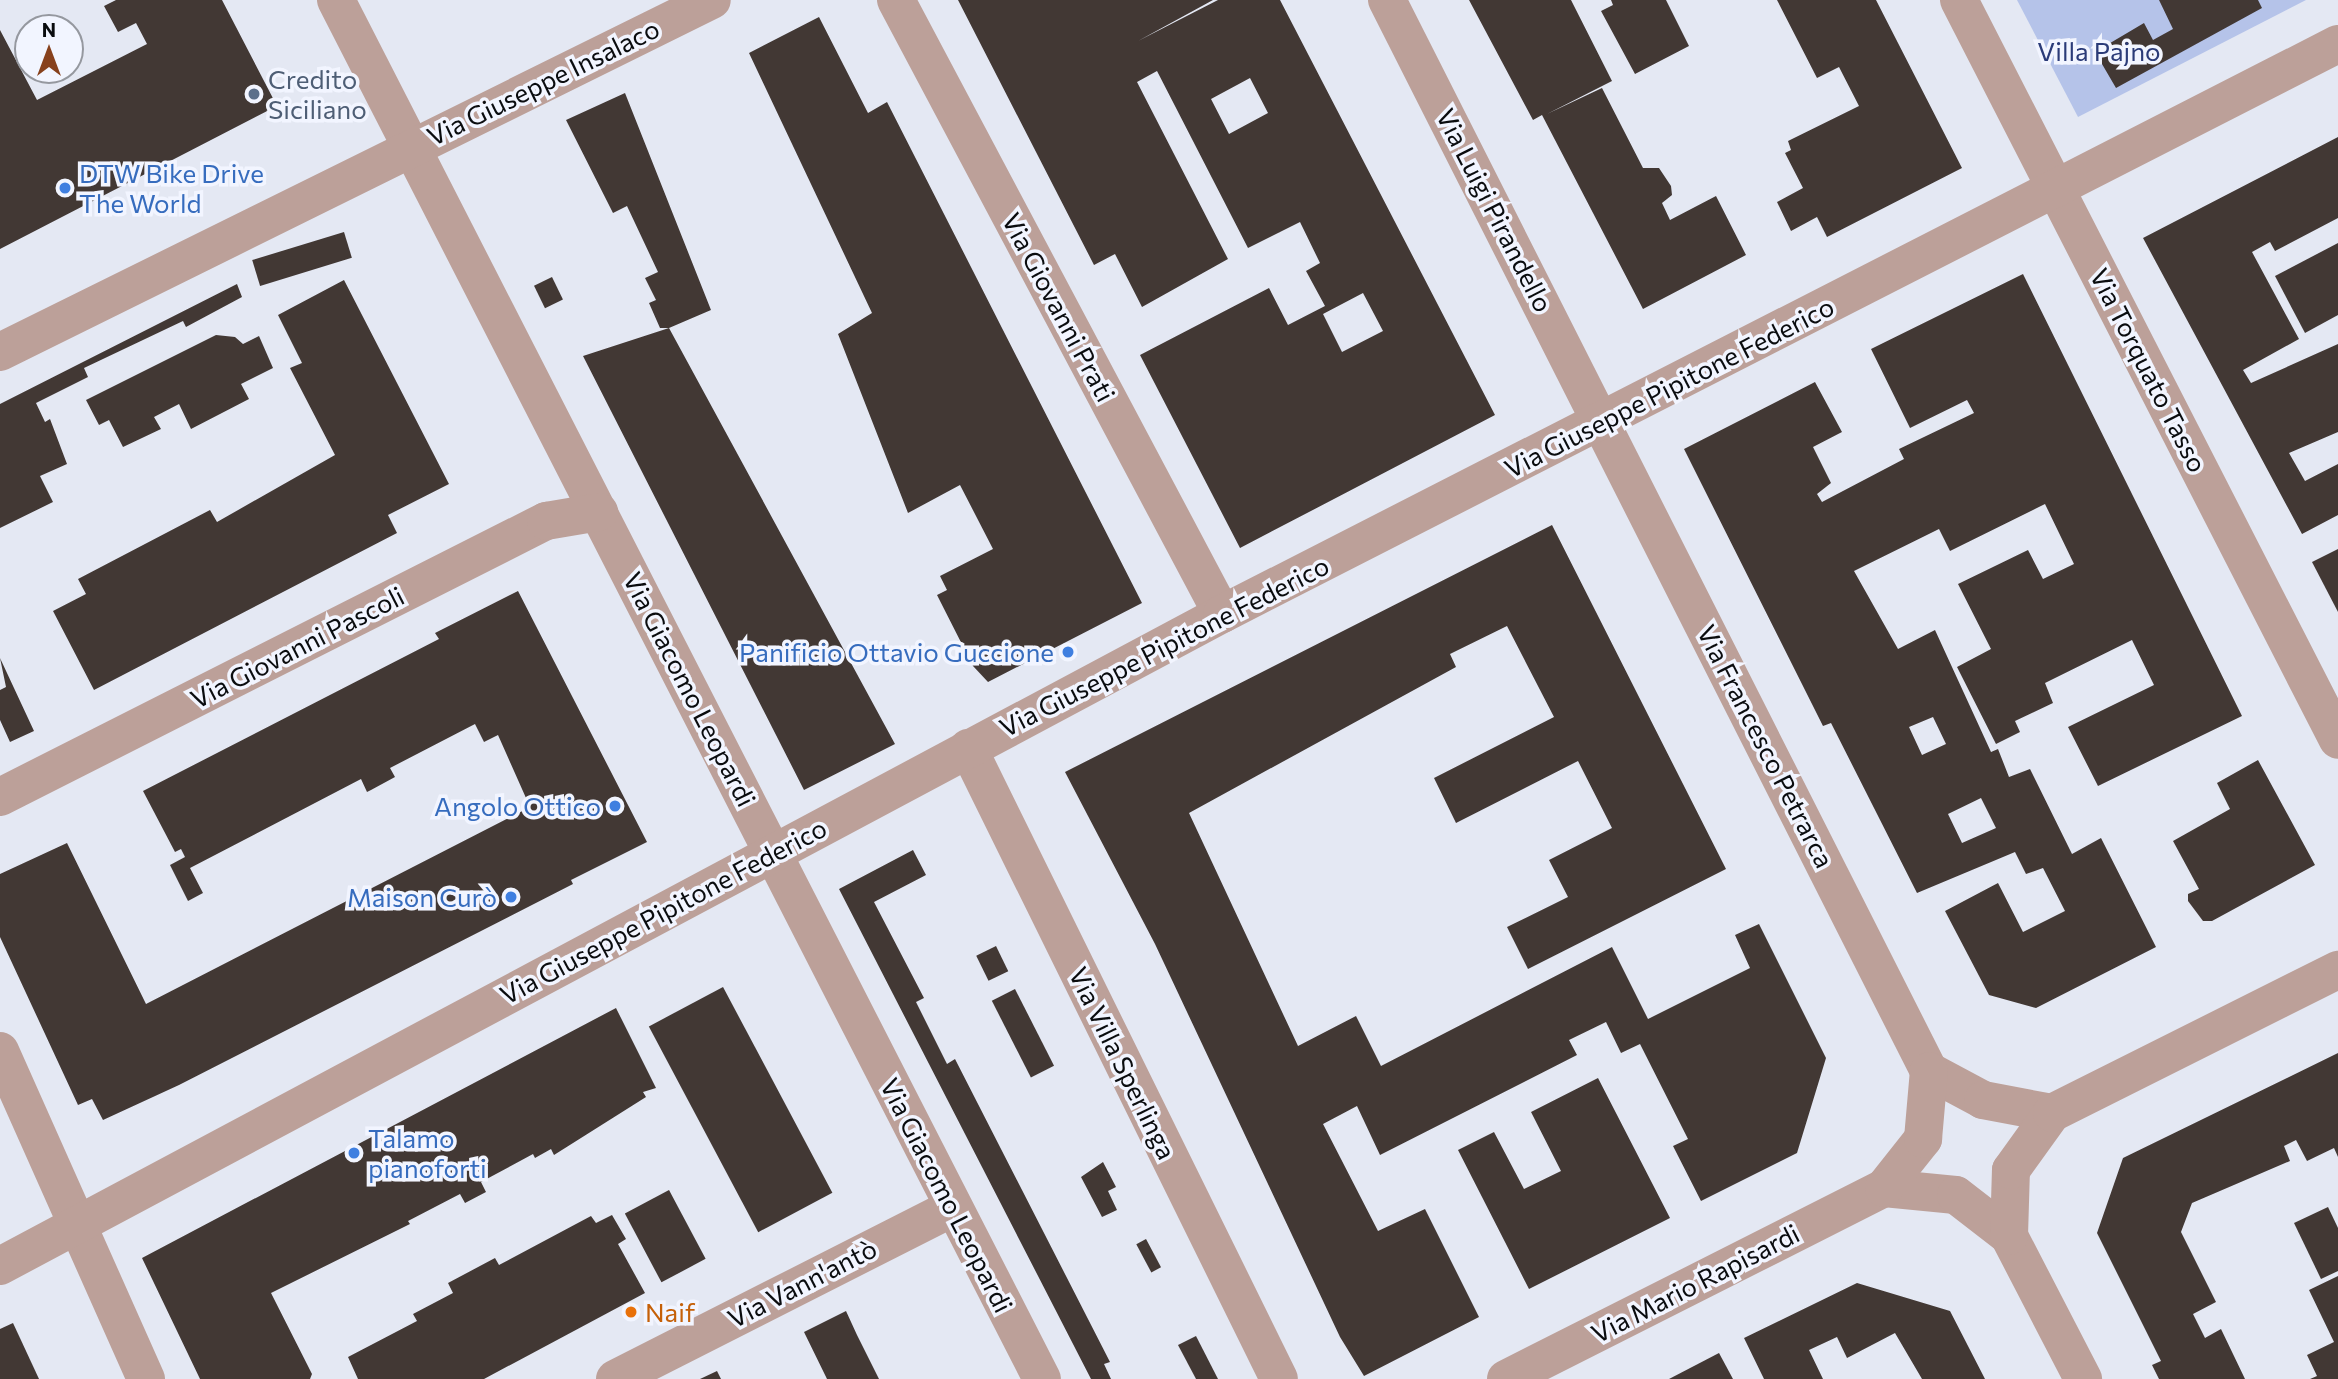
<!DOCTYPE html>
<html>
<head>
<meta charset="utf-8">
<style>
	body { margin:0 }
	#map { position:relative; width:2338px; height:1379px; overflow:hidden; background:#e4e8f3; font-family:Commissioner,sans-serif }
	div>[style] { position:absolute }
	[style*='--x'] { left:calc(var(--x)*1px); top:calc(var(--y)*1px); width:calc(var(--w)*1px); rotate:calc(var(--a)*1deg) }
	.green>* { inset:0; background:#b5c3e9 }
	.building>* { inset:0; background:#423834; transform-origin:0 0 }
	.minor>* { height:38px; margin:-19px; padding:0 19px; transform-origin:19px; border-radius:19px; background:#bca099 }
	.dots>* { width:19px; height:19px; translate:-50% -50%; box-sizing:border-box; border:4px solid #f2f5ff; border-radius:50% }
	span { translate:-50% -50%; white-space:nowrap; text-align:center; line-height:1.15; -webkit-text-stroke:7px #f2f5ff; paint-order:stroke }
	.park-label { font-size:26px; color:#2b3b78 }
	.service-label { font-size:26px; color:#4e5e75 }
	.left { translate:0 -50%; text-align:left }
	.street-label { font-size:26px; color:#0a0c0f }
	.shop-label { font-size:26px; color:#366cbe }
	.right { translate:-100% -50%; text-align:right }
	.food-label { font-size:26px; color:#c56008 }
	.north { position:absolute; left:14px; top:14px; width:70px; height:70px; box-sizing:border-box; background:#f2f5ff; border:2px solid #95989f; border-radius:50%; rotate:0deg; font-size:19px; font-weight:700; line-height:28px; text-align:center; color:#0a0c0f }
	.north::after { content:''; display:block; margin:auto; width:24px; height:32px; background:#87411d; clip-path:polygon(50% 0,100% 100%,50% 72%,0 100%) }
</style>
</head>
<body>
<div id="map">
	<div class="green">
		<div style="clip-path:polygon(2017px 0,2306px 0,2078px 117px)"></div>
	</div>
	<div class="building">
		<div style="clip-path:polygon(116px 0,222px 0,277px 106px,0 249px,0 30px,37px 100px,147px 44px,136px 23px,118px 32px,104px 6px)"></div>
		<div style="clip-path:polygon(evenodd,958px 0,1213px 0,1138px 41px,1218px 0,1280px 0,1495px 415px,1240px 548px,1140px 355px,1269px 288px,1288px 325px,1325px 306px,1306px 271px,1320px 263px,1300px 222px,1248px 248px,1157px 71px,1137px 82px,1228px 259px,1142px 307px,1115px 254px,1094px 265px,958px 0,1250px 78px,1268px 113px,1229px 134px,1211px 99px,1250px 78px,958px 0,1363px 293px,1383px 331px,1342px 352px,1323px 314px,1363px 293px)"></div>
		<div style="clip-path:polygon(1469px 0,1571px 0,1612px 81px,1547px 114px,1602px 88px,1643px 168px,1659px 168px,1671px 186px,1672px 195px,1662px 203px,1670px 220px,1716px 196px,1746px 255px,1643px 309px,1542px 115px,1533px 120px)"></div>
		<div style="clip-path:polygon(1611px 0,1666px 0,1689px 46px,1635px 74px,1601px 11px,1613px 5px)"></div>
		<div style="clip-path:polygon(1777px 0,1876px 0,1962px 168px,1827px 237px,1817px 217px,1791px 231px,1777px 202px,1803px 188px,1785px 153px,1791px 150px,1788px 141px,1859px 106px,1839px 67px,1817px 78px)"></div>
		<div style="clip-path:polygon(2159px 0,2258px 0,2262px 8px,2116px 88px,2095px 52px,2144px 23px,2153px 40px,2173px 29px)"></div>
		<div style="clip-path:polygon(819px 17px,868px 113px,887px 102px,1142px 603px,988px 682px,973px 666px,937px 595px,947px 590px,940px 576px,993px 549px,960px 485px,908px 513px,838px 334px,872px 313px,749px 53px)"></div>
		<div style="clip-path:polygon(625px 93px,711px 310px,669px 328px,895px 744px,804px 790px,583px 356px,669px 328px,660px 328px,649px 303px,656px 300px,645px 278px,658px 272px,627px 206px,613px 213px,566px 120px)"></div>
		<div style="clip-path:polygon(2338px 137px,2338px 218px,2275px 251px,2270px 242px,2252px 252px,2299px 339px,2243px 370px,2251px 383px,2338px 344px,2338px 432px,2289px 453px,2305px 481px,2338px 464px,2338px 515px,2302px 534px,2143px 238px)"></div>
		<div style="left:344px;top:232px;width:27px;height:96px;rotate:73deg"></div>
		<div style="clip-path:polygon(2338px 243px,2338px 315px,2305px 333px,2275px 276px)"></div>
		<div style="clip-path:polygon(evenodd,2023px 274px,2242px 716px,2098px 786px,2068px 727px,2154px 685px,2132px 640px,2045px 683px,2053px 703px,2015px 721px,2020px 732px,1996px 744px,1957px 667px,1991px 649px,1958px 584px,2028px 550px,2043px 579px,2074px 564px,2045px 504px,1950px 551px,1939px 529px,1854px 571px,1898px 649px,1935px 630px,1991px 752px,1998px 749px,2009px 777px,2030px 769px,2072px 854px,2101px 838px,2156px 947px,2036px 1008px,1989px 995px,1945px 911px,1998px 883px,2023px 932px,2065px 911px,2043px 868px,2026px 874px,2015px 852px,1917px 893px,1831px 723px,1823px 726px,1684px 449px,1815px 382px,1842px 432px,1813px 447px,1831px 483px,1817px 494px,1822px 502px,1904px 459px,1899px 449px,1974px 413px,1967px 400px,1910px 428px,1871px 349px,2023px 274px,1933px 717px,1946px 744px,1922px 755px,1909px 727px,1933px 717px,2023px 274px,1981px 798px,1996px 828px,1962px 843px,1948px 814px,1981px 798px)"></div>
		<div style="left:552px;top:277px;width:25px;height:20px;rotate:64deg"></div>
		<div style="clip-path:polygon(344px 280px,449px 484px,388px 515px,397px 533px,94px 690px,53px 611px,86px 594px,78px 579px,210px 510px,217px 522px,335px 455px,290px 368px,302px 363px,278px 315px)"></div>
		<div style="clip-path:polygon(237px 284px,242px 297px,186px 327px,183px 321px,84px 368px,88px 377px,36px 403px,45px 422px,50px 419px,67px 464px,40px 476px,53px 502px,0 528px,0 404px)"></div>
		<div style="clip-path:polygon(216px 335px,235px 337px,243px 344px,259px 336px,273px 368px,241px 384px,249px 399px,191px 429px,179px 404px,154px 417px,161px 429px,123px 447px,109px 420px,99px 425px,86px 400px)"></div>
		<div style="clip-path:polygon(1552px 525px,1726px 869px,1528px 969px,1507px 927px,1568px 897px,1549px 860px,1612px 828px,1578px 761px,1456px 823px,1434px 778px,1554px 717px,1507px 626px,1450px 654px,1456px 667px,1189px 813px,1298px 1046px,1356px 1016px,1381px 1066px,1612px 947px,1648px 1019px,1750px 968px,1735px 935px,1759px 924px,1826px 1058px,1797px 1153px,1701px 1201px,1673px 1146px,1688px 1139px,1640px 1044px,1621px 1053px,1606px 1022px,1569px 1040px,1577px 1055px,1380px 1155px,1357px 1106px,1323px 1124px,1378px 1231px,1425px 1209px,1479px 1317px,1364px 1376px,1340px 1337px,1155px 944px,1065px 772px)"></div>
		<div style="clip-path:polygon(2338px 549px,2338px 612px,2312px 562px)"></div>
		<div style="clip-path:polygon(518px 591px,647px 842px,571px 880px,573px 884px,179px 1085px,103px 1120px,92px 1099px,78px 1105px,0 937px,0 874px,67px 843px,146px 1004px,530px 807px,498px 735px,484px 742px,475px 724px,390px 768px,395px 777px,371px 790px,367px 792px,361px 779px,190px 868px,203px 893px,188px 901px,170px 865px,185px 857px,181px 849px,175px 852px,143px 791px,439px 639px,435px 633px)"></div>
		<div style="clip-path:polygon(0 658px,34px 731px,10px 742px,0 720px,0 690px,6px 687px)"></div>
		<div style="clip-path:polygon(2258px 760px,2315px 865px,2212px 921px,2203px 921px,2188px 901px,2188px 894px,2199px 889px,2173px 841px,2230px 809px,2217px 783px)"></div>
		<div style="clip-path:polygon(913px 850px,926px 875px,874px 902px,924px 998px,916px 1002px,947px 1064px,955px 1059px,1110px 1362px,1104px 1364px,1111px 1379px,1091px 1379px,839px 889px)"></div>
		<div style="left:996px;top:946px;width:28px;height:22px;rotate:64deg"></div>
		<div style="left:723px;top:987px;width:233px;height:84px;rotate:62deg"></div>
		<div style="left:1015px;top:989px;width:86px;height:26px;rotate:63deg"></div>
		<div style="clip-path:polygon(616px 1008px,656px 1088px,643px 1092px,646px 1097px,554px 1155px,551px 1149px,535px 1158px,533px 1154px,481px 1182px,486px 1192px,465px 1203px,460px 1194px,408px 1221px,410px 1224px,271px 1293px,312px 1374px,310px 1379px,200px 1379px,142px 1258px)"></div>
		<div style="clip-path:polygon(2338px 1053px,2338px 1157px,2334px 1148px,2307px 1161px,2296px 1140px,2284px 1146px,2290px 1161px,2192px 1203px,2181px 1232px,2216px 1302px,2193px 1314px,2205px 1338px,2221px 1329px,2245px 1379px,2159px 1379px,2152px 1365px,2161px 1361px,2097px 1233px,2123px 1158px)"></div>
		<div style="clip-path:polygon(1598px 1078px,1670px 1218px,1529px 1289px,1458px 1150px,1494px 1132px,1524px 1189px,1561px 1171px,1531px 1112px)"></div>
		<div style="clip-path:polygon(1103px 1162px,1116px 1187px,1108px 1191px,1117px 1210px,1102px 1217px,1081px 1177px)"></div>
		<div style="left:669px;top:1190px;width:78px;height:50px;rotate:62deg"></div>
		<div style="clip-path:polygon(2328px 1207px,2338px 1228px,2338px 1271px,2321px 1279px,2294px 1223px)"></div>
		<div style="clip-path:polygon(612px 1215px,626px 1239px,618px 1244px,645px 1293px,484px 1379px,358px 1379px,348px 1357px,417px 1321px,413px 1314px,453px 1293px,448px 1283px,495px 1258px,499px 1265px,591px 1216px,596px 1223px)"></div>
		<div style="left:1146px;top:1239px;width:32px;height:11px;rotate:62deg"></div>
		<div style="clip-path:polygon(2338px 1276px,2338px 1379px,2310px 1379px,2317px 1376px,2307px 1355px,2334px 1342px,2309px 1290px)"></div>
		<div style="clip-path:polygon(1857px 1283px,1950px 1311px,1985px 1379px,1922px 1379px,1895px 1333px,1847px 1358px,1837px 1337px,1809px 1350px,1823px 1379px,1764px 1379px,1744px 1338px)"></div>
		<div style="clip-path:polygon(846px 1311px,857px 1335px,879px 1379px,827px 1379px,804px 1332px)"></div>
		<div style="clip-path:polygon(13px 1323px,39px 1379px,0 1379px,0 1329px)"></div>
		<div style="clip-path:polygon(1196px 1336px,1218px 1379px,1196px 1379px,1178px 1345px)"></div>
		<div style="clip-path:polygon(1719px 1353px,1733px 1379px,1669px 1379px)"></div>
		<div style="clip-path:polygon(717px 1371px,721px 1379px,700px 1379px)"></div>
	</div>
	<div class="minor">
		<div style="--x:336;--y:0;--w:1549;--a:62.89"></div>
		<div style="--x:896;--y:0;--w:695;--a:62.03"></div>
		<div style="--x:1387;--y:0;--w:1200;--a:63.16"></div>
		<div style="--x:1959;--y:0;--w:831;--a:62.88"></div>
		<div style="--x:0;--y:352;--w:794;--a:-26.31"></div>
		<div style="--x:968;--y:748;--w:703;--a:63.76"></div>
		<div style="--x:0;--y:797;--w:612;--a:-26.82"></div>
		<div style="--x:546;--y:521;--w:54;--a:-9.6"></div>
		<div style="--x:0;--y:1051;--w:359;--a:66"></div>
		<div style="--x:1929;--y:1071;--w:61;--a:28.2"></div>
		<div style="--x:1983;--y:1100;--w:70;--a:10.7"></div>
		<div style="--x:1884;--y:1188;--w:72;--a:5.6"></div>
		<div style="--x:1956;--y:1195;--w:67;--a:37.7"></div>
		<div style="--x:2009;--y:1236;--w:161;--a:62.6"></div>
		<div style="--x:2009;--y:1236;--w:66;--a:-88.3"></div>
		<div style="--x:2011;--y:1170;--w:70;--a:-54.3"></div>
		<div style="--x:2052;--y:1113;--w:320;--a:-26.6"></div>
		<div style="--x:0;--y:1266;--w:1385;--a:-28.08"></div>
		<div style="--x:1222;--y:614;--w:1253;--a:-27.06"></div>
		<div style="--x:615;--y:1379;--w:378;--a:-26.9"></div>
		<div style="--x:1506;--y:1379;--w:424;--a:-26.8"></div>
		<div style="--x:1884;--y:1188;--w:63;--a:-51.5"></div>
		<div style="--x:1923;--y:1139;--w:68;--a:-85"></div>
	</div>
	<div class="dots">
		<div style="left:254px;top:94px;background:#5c6f8a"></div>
		<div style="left:65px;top:188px;background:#3f7fe0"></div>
		<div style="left:1068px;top:652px;background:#3f7fe0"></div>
		<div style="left:615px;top:806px;background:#3f7fe0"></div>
		<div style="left:511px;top:897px;background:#3f7fe0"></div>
		<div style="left:354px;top:1153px;background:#3f7fe0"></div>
		<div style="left:631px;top:1312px;background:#e8710a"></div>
	</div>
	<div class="park-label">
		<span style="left:2099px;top:51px">Villa Pajno</span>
	</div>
	<div class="service-label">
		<span class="left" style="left:268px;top:94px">Credito<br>Siciliano</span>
	</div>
	<div class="street-label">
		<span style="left:543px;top:82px;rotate:-26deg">Via Giuseppe Insalaco</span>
		<span style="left:1495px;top:210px;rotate:63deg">Via Luigi Pirandello</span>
		<span style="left:1059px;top:307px;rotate:62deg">Via Giovanni Prati</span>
		<span style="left:2149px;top:370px;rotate:63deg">Via Torquato Tasso</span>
		<span style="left:1669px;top:387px;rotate:-27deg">Via Giuseppe Pipitone Federico</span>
		<span style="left:1164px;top:646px;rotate:-27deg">Via Giuseppe Pipitone Federico</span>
		<span style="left:297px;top:647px;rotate:-27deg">Via Giovanni Pascoli</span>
		<span style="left:690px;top:689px;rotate:63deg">Via Giacomo Leopardi</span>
		<span style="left:1766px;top:746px;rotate:63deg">Via Francesco Petrarca</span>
		<span style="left:663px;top:911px;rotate:-28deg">Via Giuseppe Pipitone Federico</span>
		<span style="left:1123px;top:1063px;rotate:64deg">Via Villa Sperlinga</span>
		<span style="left:947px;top:1195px;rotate:63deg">Via Giacomo Leopardi</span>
		<span style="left:802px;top:1283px;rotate:-27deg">Via Vann'antò</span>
		<span style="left:1695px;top:1283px;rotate:-27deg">Via Mario Rapisardi</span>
	</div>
	<div class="shop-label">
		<span class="left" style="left:79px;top:188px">DTW Bike Drive<br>The World</span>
		<span class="right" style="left:1054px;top:652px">Panificio Ottavio Guccione</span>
		<span class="right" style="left:601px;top:806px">Angolo Ottico</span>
		<span class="right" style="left:497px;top:897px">Maison Curò</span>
		<span class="left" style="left:368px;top:1153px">Talamo<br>pianoforti</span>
	</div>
	<div class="food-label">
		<span class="left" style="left:645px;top:1312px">Naif</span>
	</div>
	<div class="north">N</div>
</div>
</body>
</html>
